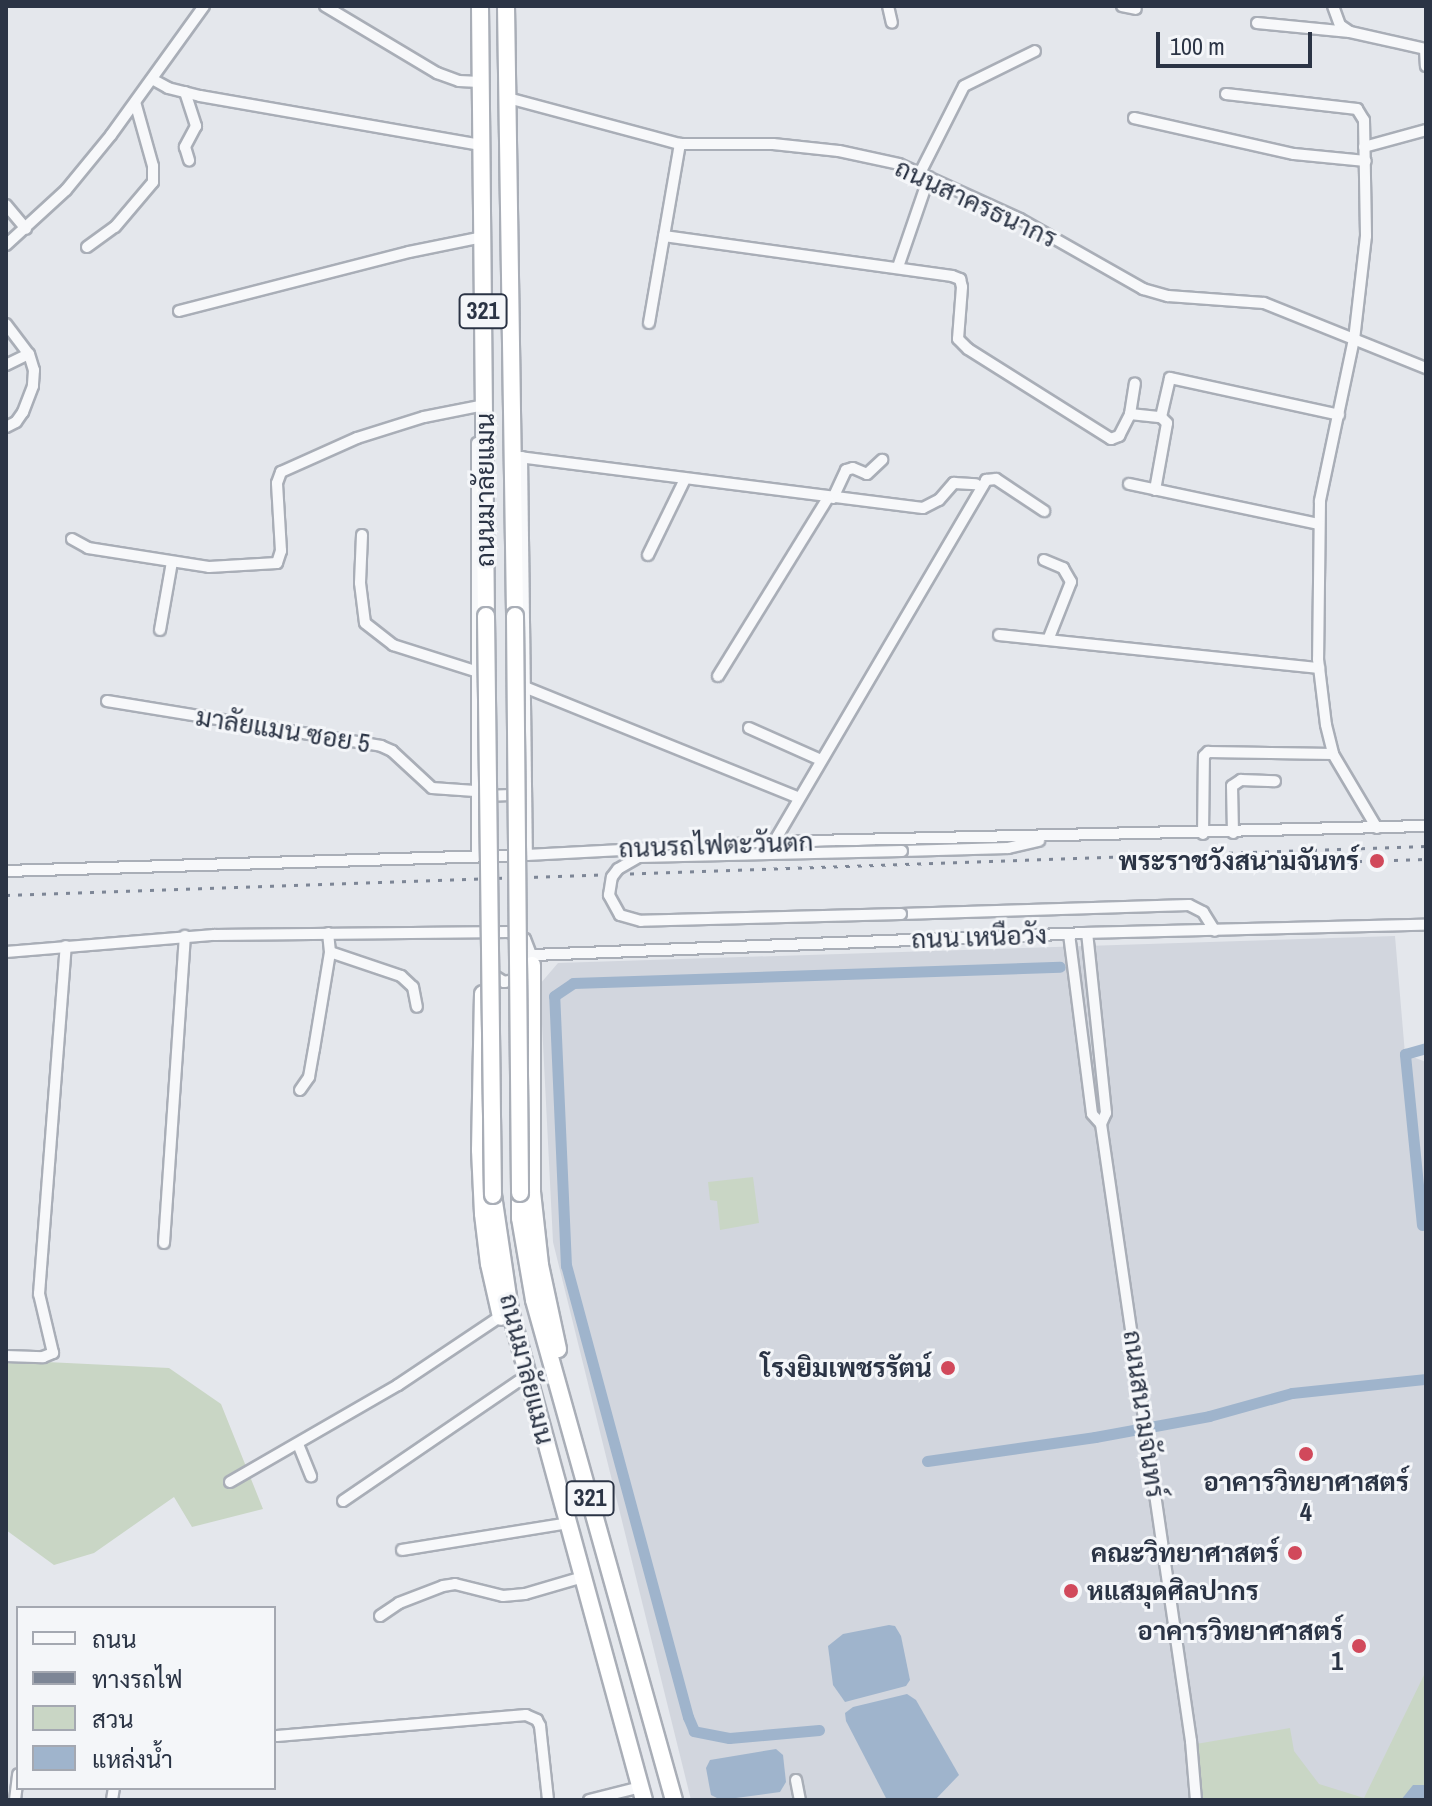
<!DOCTYPE html>
<html>
<head>
<meta charset="utf-8">
<style>
	body { margin:0 }
	#map { position:relative; width:1432px; height:1806px; overflow:hidden; background:#e4e7ec; font-family:"Archivo Narrow",Sarabun,sans-serif }
	div>[style] { position:absolute }
	[style*='--x'] { left:calc(var(--x)*1px); top:calc(var(--y)*1px); width:calc(var(--w)*1px); rotate:calc(var(--a)*1deg) }
	.built>* { inset:0; background:#d2d6de }
	.green>* { inset:0; background:#c9d6c5 }
	.water>* { inset:0; background:#9fb4cc }
	.canal>* { height:11px; margin:-5.5px; padding:0 5.5px; transform-origin:5.5px; border-radius:5.5px; background:#9fb4cc }
	.roads { filter:drop-shadow(2px 0 #a9aeb7) drop-shadow(-2px 0 #a9aeb7) drop-shadow(0 2px #a9aeb7) drop-shadow(0 -2px #a9aeb7) }
	.minor>* { height:10px; margin:-5px; padding:0 5px; transform-origin:5px; border-radius:5px; background:#f7f8fa }
	.trunk>* { height:16px; margin:-8px; padding:0 8px; transform-origin:8px; border-radius:8px; background:#fff }
	.rail>* { height:3px; margin-top:-1.5px; transform-origin:0; background:repeating-linear-gradient(90deg,#7d8696 0 4px,transparent 0 12px) }
	.bridges { filter:drop-shadow(2px 0 #a9aeb7) drop-shadow(-2px 0 #a9aeb7) drop-shadow(0 2px #a9aeb7) drop-shadow(0 -2px #a9aeb7) }
	.minor-bridge>* { height:10px; margin:-5px; padding:0 5px; transform-origin:5px; border-radius:5px; background:#f7f8fa }
	.trunk-bridge>* { height:16px; margin:-8px; padding:0 8px; transform-origin:8px; border-radius:8px; background:#fff }
	.dots>* { width:22px; height:22px; translate:-50% -50%; box-sizing:border-box; border:4px solid #f4f6f9; border-radius:50% }
	span { translate:-50% -50%; white-space:nowrap; text-align:center; line-height:1.15; -webkit-text-stroke:6px #f4f6f9; paint-order:stroke }
	.shield-label span { padding:2px 6px; background:#f4f6f9; border:2px solid; border-radius:6px; -webkit-text-stroke-width:0 }
	.shield-label { font-size:24px; color:#2b3445; font-weight:700 }
	.street-label { font-size:26px; color:#2b3445 }
	.poi-label { font-size:26px; color:#2b3445; font-weight:700 }
	.right { translate:-100% -50%; text-align:right }
	.left { translate:0 -50%; text-align:left }
	.frame { position:absolute; inset:0; border:8px solid #2b3445; pointer-events:none }
	.legend { position:absolute; left:16px; top:1606px; width:260px; height:184px; box-sizing:border-box; background:#f4f6f9; border:2px solid #a4a8b1; margin:0; padding:10px 14px; list-style:none; font-size:24px; color:#2b3445 }
	.legend li { display:flex; align-items:center; gap:16px; height:40px }
	.legend b { width:40px; border:2px solid #a4a8b1 }
	.scale { position:absolute; left:1156px; top:32px; width:156px; height:36px; box-sizing:border-box; border:4px solid #2b3445; border-top:0; padding-left:10px; font-size:24px; line-height:28px; white-space:nowrap; color:#2b3445; -webkit-text-stroke:6px #f4f6f9; paint-order:stroke }
</style>
</head>
<body>
<div id="map">
	<div class="built">
		<div style="clip-path:polygon(1395px 936px,1405px 1054px,1426px 1062px,1426px 1800px,691px 1800px,553px 1242px,540px 984px,558px 963px)"></div>
	</div>
	<div class="green">
		<div style="clip-path:polygon(753px 1177px,759px 1223px,720px 1230px,717px 1201px,710px 1200px,708px 1182px)"></div>
		<div style="clip-path:polygon(6px 1360px,169px 1368px,221px 1404px,263px 1509px,192px 1527px,174px 1497px,94px 1553px,54px 1565px,6px 1530px)"></div>
		<div style="clip-path:polygon(1426px 1671px,1426px 1800px,1198px 1800px,1196px 1744px,1290px 1728px,1294px 1751px,1319px 1784px,1364px 1798px)"></div>
	</div>
	<div class="water">
		<div style="clip-path:polygon(889px 1625px,895px 1626px,901px 1636px,910px 1680px,906px 1686px,845px 1702px,833px 1685px,828px 1646px,843px 1634px)"></div>
		<div style="clip-path:polygon(907px 1694px,916px 1700px,959px 1775px,935px 1800px,887px 1800px,846px 1721px,845px 1713px,853px 1707px)"></div>
		<div style="clip-path:polygon(776px 1749px,783px 1755px,786px 1782px,780px 1792px,721px 1800px,711px 1795px,706px 1768px,710px 1760px)"></div>
		<div style="clip-path:polygon(1413px 1785px,1426px 1785px,1426px 1800px,1401px 1800px)"></div>
	</div>
	<div class="canal">
		<div style="--x:1422;--y:1225;--w:172;--a:-95.7"></div>
		<div style="--x:1405;--y:1054;--w:22;--a:-16"></div>
		<div style="--x:927;--y:1461;--w:170;--a:-8.1"></div>
		<div style="--x:1095;--y:1437;--w:116;--a:-10.4"></div>
		<div style="--x:1209;--y:1416;--w:86;--a:-15.5"></div>
		<div style="--x:1292;--y:1393;--w:135;--a:-6"></div>
		<div style="--x:819;--y:1730;--w:90;--a:174.9"></div>
		<div style="--x:729;--y:1738;--w:36;--a:-169"></div>
		<div style="--x:694;--y:1731;--w:15;--a:-113"></div>
		<div style="--x:688;--y:1717;--w:467;--a:-105.1"></div>
		<div style="--x:566;--y:1266;--w:270;--a:-92.5"></div>
		<div style="--x:554;--y:996;--w:23;--a:-34"></div>
		<div style="--x:573;--y:983;--w:487;--a:-1.9"></div>
	</div>
	<div class="roads">
		<div class="minor">
			<div style="--x:325;--y:6;--w:131;--a:30.9"></div>
			<div style="--x:437;--y:73;--w:23;--a:20"></div>
			<div style="--x:459;--y:81;--w:21;--a:3"></div>
			<div style="--x:888;--y:6;--w:17;--a:77"></div>
			<div style="--x:1122;--y:6;--w:14;--a:12"></div>
			<div style="--x:1333;--y:6;--w:20;--a:70"></div>
			<div style="--x:1340;--y:25;--w:12;--a:35"></div>
			<div style="--x:1350;--y:32;--w:78;--a:12.6"></div>
			<div style="--x:1257;--y:23;--w:93;--a:5.5"></div>
			<div style="--x:1425;--y:49;--w:17;--a:87"></div>
			<div style="--x:152;--y:79;--w:18;--a:29"></div>
			<div style="--x:168;--y:88;--w:33;--a:14"></div>
			<div style="--x:200;--y:96;--w:285;--a:9.9"></div>
			<div style="--x:185;--y:92;--w:36;--a:72"></div>
			<div style="--x:196;--y:126;--w:24;--a:118"></div>
			<div style="--x:185;--y:147;--w:14;--a:73"></div>
			<div style="--x:1226;--y:94;--w:132;--a:6.5"></div>
			<div style="--x:1357;--y:109;--w:13;--a:58"></div>
			<div style="--x:1364;--y:120;--w:116;--a:89"></div>
			<div style="--x:1366;--y:236;--w:104;--a:96.6"></div>
			<div style="--x:1354;--y:339;--w:166;--a:101.9"></div>
			<div style="--x:1320;--y:501;--w:158;--a:90.7"></div>
			<div style="--x:1318;--y:659;--w:66;--a:83.1"></div>
			<div style="--x:1326;--y:725;--w:30;--a:76"></div>
			<div style="--x:1333;--y:754;--w:86;--a:59.3"></div>
			<div style="--x:508;--y:98;--w:178;--a:15"></div>
			<div style="--x:680;--y:144;--w:93;--a:0"></div>
			<div style="--x:773;--y:144;--w:66;--a:6.1"></div>
			<div style="--x:839;--y:151;--w:61;--a:12.2"></div>
			<div style="--x:899;--y:164;--w:133;--a:24.4"></div>
			<div style="--x:1020;--y:219;--w:142;--a:29.6"></div>
			<div style="--x:1143;--y:289;--w:26;--a:16"></div>
			<div style="--x:1168;--y:296;--w:96;--a:4.2"></div>
			<div style="--x:1264;--y:303;--w:175;--a:21.9"></div>
			<div style="--x:1134;--y:118;--w:164;--a:12.7"></div>
			<div style="--x:1294;--y:154;--w:72;--a:5.6"></div>
			<div style="--x:1364;--y:147;--w:64;--a:-15.3"></div>
			<div style="--x:920;--y:173;--w:97;--a:-63.2"></div>
			<div style="--x:964;--y:86;--w:79;--a:-26.2"></div>
			<div style="--x:6;--y:205;--w:31;--a:50"></div>
			<div style="--x:664;--y:236;--w:291;--a:7.9"></div>
			<div style="--x:952;--y:276;--w:9;--a:21"></div>
			<div style="--x:960;--y:279;--w:8;--a:76"></div>
			<div style="--x:962;--y:287;--w:52;--a:94.4"></div>
			<div style="--x:958;--y:339;--w:14;--a:45"></div>
			<div style="--x:968;--y:349;--w:169;--a:32.2"></div>
			<div style="--x:1111;--y:439;--w:9;--a:-21"></div>
			<div style="--x:1119;--y:436;--w:25;--a:-63"></div>
			<div style="--x:1130;--y:414;--w:31;--a:6"></div>
			<div style="--x:6;--y:245;--w:81;--a:-42.5"></div>
			<div style="--x:66;--y:190;--w:71;--a:-50.7"></div>
			<div style="--x:111;--y:135;--w:159;--a:-54.2"></div>
			<div style="--x:87;--y:247;--w:34;--a:-36"></div>
			<div style="--x:115;--y:227;--w:59;--a:-49.8"></div>
			<div style="--x:153;--y:182;--w:16;--a:-90"></div>
			<div style="--x:153;--y:166;--w:66;--a:-105.7"></div>
			<div style="--x:898;--y:267;--w:95;--a:-71"></div>
			<div style="--x:179;--y:311;--w:237;--a:-14.4"></div>
			<div style="--x:409;--y:252;--w:76;--a:-11.5"></div>
			<div style="--x:649;--y:323;--w:182;--a:-80.2"></div>
			<div style="--x:6;--y:324;--w:38;--a:53"></div>
			<div style="--x:29;--y:354;--w:17;--a:73"></div>
			<div style="--x:34;--y:370;--w:16;--a:94"></div>
			<div style="--x:33;--y:386;--w:28;--a:111"></div>
			<div style="--x:23;--y:412;--w:12;--a:125"></div>
			<div style="--x:16;--y:422;--w:11;--a:153"></div>
			<div style="--x:6;--y:365;--w:25;--a:-26"></div>
			<div style="--x:1130;--y:414;--w:31;--a:-81"></div>
			<div style="--x:511;--y:456;--w:415;--a:7.2"></div>
			<div style="--x:923;--y:508;--w:18;--a:-27"></div>
			<div style="--x:939;--y:500;--w:23;--a:-49"></div>
			<div style="--x:954;--y:483;--w:22;--a:3"></div>
			<div style="--x:522;--y:457;--w:398;--a:89.3"></div>
			<div style="--x:1129;--y:484;--w:193;--a:11.9"></div>
			<div style="--x:1155;--y:490;--w:68;--a:-79.8"></div>
			<div style="--x:1167;--y:423;--w:8;--a:-135"></div>
			<div style="--x:1161;--y:417;--w:40;--a:-77"></div>
			<div style="--x:1170;--y:378;--w:173;--a:12.3"></div>
			<div style="--x:833;--y:498;--w:31;--a:-65"></div>
			<div style="--x:846;--y:470;--w:7;--a:-16"></div>
			<div style="--x:853;--y:468;--w:15;--a:23"></div>
			<div style="--x:867;--y:474;--w:21;--a:-43"></div>
			<div style="--x:362;--y:535;--w:48;--a:92.4"></div>
			<div style="--x:360;--y:583;--w:40;--a:82.9"></div>
			<div style="--x:365;--y:623;--w:36;--a:38"></div>
			<div style="--x:393;--y:645;--w:86;--a:17.6"></div>
			<div style="--x:72;--y:539;--w:18;--a:29"></div>
			<div style="--x:88;--y:548;--w:122;--a:8.9"></div>
			<div style="--x:209;--y:567;--w:68;--a:-3.4"></div>
			<div style="--x:277;--y:563;--w:13;--a:-72"></div>
			<div style="--x:281;--y:551;--w:68;--a:-93.4"></div>
			<div style="--x:277;--y:483;--w:12;--a:-70"></div>
			<div style="--x:281;--y:472;--w:83;--a:-24.1"></div>
			<div style="--x:357;--y:438;--w:70;--a:-17.4"></div>
			<div style="--x:424;--y:417;--w:61;--a:-11.3"></div>
			<div style="--x:648;--y:555;--w:85;--a:-64"></div>
			<div style="--x:1044;--y:560;--w:21;--a:23"></div>
			<div style="--x:1063;--y:568;--w:16;--a:60"></div>
			<div style="--x:1071;--y:582;--w:62;--a:111.6"></div>
			<div style="--x:160;--y:630;--w:69;--a:-80"></div>
			<div style="--x:999;--y:635;--w:322;--a:5.9"></div>
			<div style="--x:718;--y:676;--w:209;--a:-58.3"></div>
			<div style="--x:527;--y:688;--w:293;--a:22"></div>
			<div style="--x:107;--y:701;--w:278;--a:9.3"></div>
			<div style="--x:381;--y:746;--w:12;--a:24"></div>
			<div style="--x:392;--y:751;--w:54;--a:42.8"></div>
			<div style="--x:432;--y:788;--w:43;--a:4"></div>
			<div style="--x:749;--y:728;--w:79;--a:24"></div>
			<div style="--x:484;--y:796;--w:27;--a:-2"></div>
			<div style="--x:511;--y:795;--w:8;--a:30"></div>
			<div style="--x:1233;--y:833;--w:47;--a:-91.2"></div>
			<div style="--x:1232;--y:786;--w:11;--a:-34"></div>
			<div style="--x:1241;--y:780;--w:34;--a:2"></div>
			<div style="--x:1203;--y:834;--w:78;--a:-89.3"></div>
			<div style="--x:1204;--y:756;--w:6;--a:-45"></div>
			<div style="--x:1208;--y:752;--w:125;--a:0.9"></div>
			<div style="--x:774;--y:842;--w:420;--a:-59.6"></div>
			<div style="--x:986;--y:480;--w:10;--a:-6"></div>
			<div style="--x:996;--y:479;--w:58;--a:33.7"></div>
			<div style="--x:902;--y:851;--w:106;--a:-1.6"></div>
			<div style="--x:1008;--y:848;--w:32;--a:-13"></div>
			<div style="--x:477;--y:856;--w:413;--a:-90"></div>
			<div style="--x:6;--y:871;--w:521;--a:-1.76"></div>
			<div style="--x:527;--y:855;--w:247;--a:-3"></div>
			<div style="--x:774;--y:842;--w:652;--a:-1.41"></div>
			<div style="--x:901;--y:914;--w:288;--a:-1.8"></div>
			<div style="--x:1189;--y:905;--w:16;--a:27"></div>
			<div style="--x:1203;--y:912;--w:22;--a:58"></div>
			<div style="--x:1069;--y:934;--w:181;--a:82.7"></div>
			<div style="--x:1092;--y:1114;--w:13;--a:48"></div>
			<div style="--x:1101;--y:1124;--w:12;--a:-66"></div>
			<div style="--x:1106;--y:1113;--w:181;--a:-96"></div>
			<div style="--x:6;--y:952;--w:209;--a:-4.7"></div>
			<div style="--x:214;--y:935;--w:295;--a:-0.6"></div>
			<div style="--x:509;--y:932;--w:17;--a:24"></div>
			<div style="--x:525;--y:939;--w:22;--a:69"></div>
			<div style="--x:330;--y:952;--w:75;--a:18.7"></div>
			<div style="--x:401;--y:976;--w:16;--a:43"></div>
			<div style="--x:413;--y:987;--w:20;--a:79"></div>
			<div style="--x:533;--y:955;--w:554;--a:-2.27"></div>
			<div style="--x:1087;--y:933;--w:339;--a:-1.4"></div>
			<div style="--x:488;--y:972;--w:19;--a:32"></div>
			<div style="--x:504;--y:982;--w:16;--a:-11"></div>
			<div style="--x:300;--y:1090;--w:16;--a:-55"></div>
			<div style="--x:309;--y:1077;--w:28;--a:-80"></div>
			<div style="--x:314;--y:1049;--w:98;--a:-80.6"></div>
			<div style="--x:330;--y:952;--w:19;--a:-96"></div>
			<div style="--x:1101;--y:1124;--w:624;--a:81.7"></div>
			<div style="--x:1191;--y:1741;--w:59;--a:85.2"></div>
			<div style="--x:164;--y:1243;--w:308;--a:-86.1"></div>
			<div style="--x:6;--y:1356;--w:37;--a:2"></div>
			<div style="--x:43;--y:1357;--w:11;--a:-22"></div>
			<div style="--x:53;--y:1353;--w:61;--a:-103.3"></div>
			<div style="--x:39;--y:1294;--w:349;--a:-85.6"></div>
			<div style="--x:298;--y:1444;--w:35;--a:68"></div>
			<div style="--x:230;--y:1482;--w:194;--a:-30"></div>
			<div style="--x:398;--y:1385;--w:124;--a:-33.8"></div>
			<div style="--x:343;--y:1501;--w:213;--a:-34.3"></div>
			<div style="--x:402;--y:1550;--w:168;--a:-9.2"></div>
			<div style="--x:380;--y:1616;--w:23;--a:-34"></div>
			<div style="--x:399;--y:1603;--w:47;--a:-21.1"></div>
			<div style="--x:443;--y:1586;--w:12;--a:-9"></div>
			<div style="--x:455;--y:1584;--w:49;--a:14"></div>
			<div style="--x:503;--y:1596;--w:22;--a:-5"></div>
			<div style="--x:525;--y:1594;--w:60;--a:-16.3"></div>
			<div style="--x:277;--y:1736;--w:250;--a:-4.8"></div>
			<div style="--x:526;--y:1715;--w:12;--a:24"></div>
			<div style="--x:537;--y:1720;--w:7;--a:63"></div>
			<div style="--x:540;--y:1726;--w:74;--a:83.8"></div>
			<div style="--x:796;--y:1780;--w:20;--a:79"></div>
			<div style="--x:15;--y:1800;--w:26;--a:-83"></div>
			<div style="--x:112;--y:1800;--w:12;--a:-81"></div>
			<div style="--x:589;--y:1800;--w:54;--a:-14"></div>
		</div>
		<div class="trunk">
			<div style="--x:480;--y:6;--w:610;--a:89.44"></div>
			<div style="--x:506;--y:6;--w:610;--a:89.15"></div>
			<div style="--x:532;--y:965;--w:227;--a:90"></div>
			<div style="--x:532;--y:1192;--w:73;--a:83.7"></div>
			<div style="--x:540;--y:1265;--w:86;--a:77.9"></div>
			<div style="--x:483;--y:994;--w:156;--a:91.1"></div>
			<div style="--x:480;--y:1150;--w:64;--a:87.3"></div>
			<div style="--x:483;--y:1214;--w:50;--a:83.2"></div>
			<div style="--x:489;--y:1264;--w:54;--a:77.2"></div>
			<div style="--x:520;--y:1193;--w:25;--a:90"></div>
			<div style="--x:520;--y:1218;--w:83;--a:80.3"></div>
			<div style="--x:534;--y:1300;--w:519;--a:74.36"></div>
			<div style="--x:493;--y:1195;--w:116;--a:81.6"></div>
			<div style="--x:510;--y:1310;--w:508;--a:74.71"></div>
		</div>
	</div>
	<div class="rail">
		<div style="--x:1298;--y:863;--w:128;--a:-1.8"></div>
		<div style="--x:6;--y:895;--w:1421;--a:-1.98"></div>
	</div>
	<div class="bridges">
		<div class="minor-bridge">
			<div style="--x:901;--y:914;--w:260;--a:178.5"></div>
			<div style="--x:641;--y:921;--w:22;--a:-164"></div>
			<div style="--x:620;--y:915;--w:23;--a:-119"></div>
			<div style="--x:609;--y:895;--w:18;--a:-81"></div>
			<div style="--x:612;--y:877;--w:10;--a:-53"></div>
			<div style="--x:618;--y:869;--w:24;--a:-30"></div>
			<div style="--x:639;--y:857;--w:263;--a:-1.3"></div>
		</div>
		<div class="trunk-bridge">
			<div style="--x:486;--y:616;--w:579;--a:89.31"></div>
			<div style="--x:515;--y:616;--w:577;--a:89.5"></div>
		</div>
	</div>
	<div class="dots">
		<div style="left:1377px;top:861px;background:#d1495b"></div>
		<div style="left:948px;top:1368px;background:#d1495b"></div>
		<div style="left:1306px;top:1454px;background:#d1495b"></div>
		<div style="left:1295px;top:1553px;background:#d1495b"></div>
		<div style="left:1071px;top:1591px;background:#d1495b"></div>
		<div style="left:1359px;top:1646px;background:#d1495b"></div>
	</div>
	<div class="shield-label">
		<span style="left:483px;top:311px">321</span>
		<span style="left:590px;top:1498px">321</span>
	</div>
	<div class="street-label">
		<span style="left:976px;top:203px;rotate:25deg">ถนนสาครธนากร</span>
		<span style="left:485px;top:490px;rotate:-90deg">ถนนมาลัยแมน</span>
		<span style="left:283px;top:730px;rotate:9deg">มาลัยแมน ซอย 5</span>
		<span style="left:716px;top:845px;rotate:-2deg">ถนนรถไฟตะวันตก</span>
		<span style="left:979px;top:937px;rotate:-2deg">ถนน เหนือวัง</span>
		<span style="left:527px;top:1369px;rotate:76deg">ถนนมาลัยแมน</span>
		<span style="left:1144px;top:1414px;rotate:82deg">ถนนสนามจันทร์</span>
	</div>
	<div class="poi-label">
		<span class="right" style="left:1359px;top:861px">พระราชวังสนามจันทร์</span>
		<span class="right" style="left:932px;top:1368px">โรงยิมเพชรรัตน์</span>
		<span style="left:1306px;top:1497px">อาคารวิทยาศาสตร์<br>4</span>
		<span class="right" style="left:1279px;top:1553px">คณะวิทยาศาสตร์</span>
		<span class="left" style="left:1087px;top:1591px">หแสมุดศิลปากร</span>
		<span class="right" style="left:1343px;top:1646px">อาคารวิทยาศาสตร์<br>1</span>
	</div>
	<div class="frame"></div>
	<ul class="legend">
	<li><b style="height:10px;background:#f7f8fa"></b>ถนน</li>
	<li><b style="height:10px;background:#7d8696"></b>ทางรถไฟ</li>
	<li><b style="height:22px;background:#c9d6c5"></b>สวน</li>
	<li><b style="height:22px;background:#9fb4cc"></b>แหล่งน้ำ</li>
	</ul>
	<div class="scale">100 m</div>
</div>
</body>
</html>
